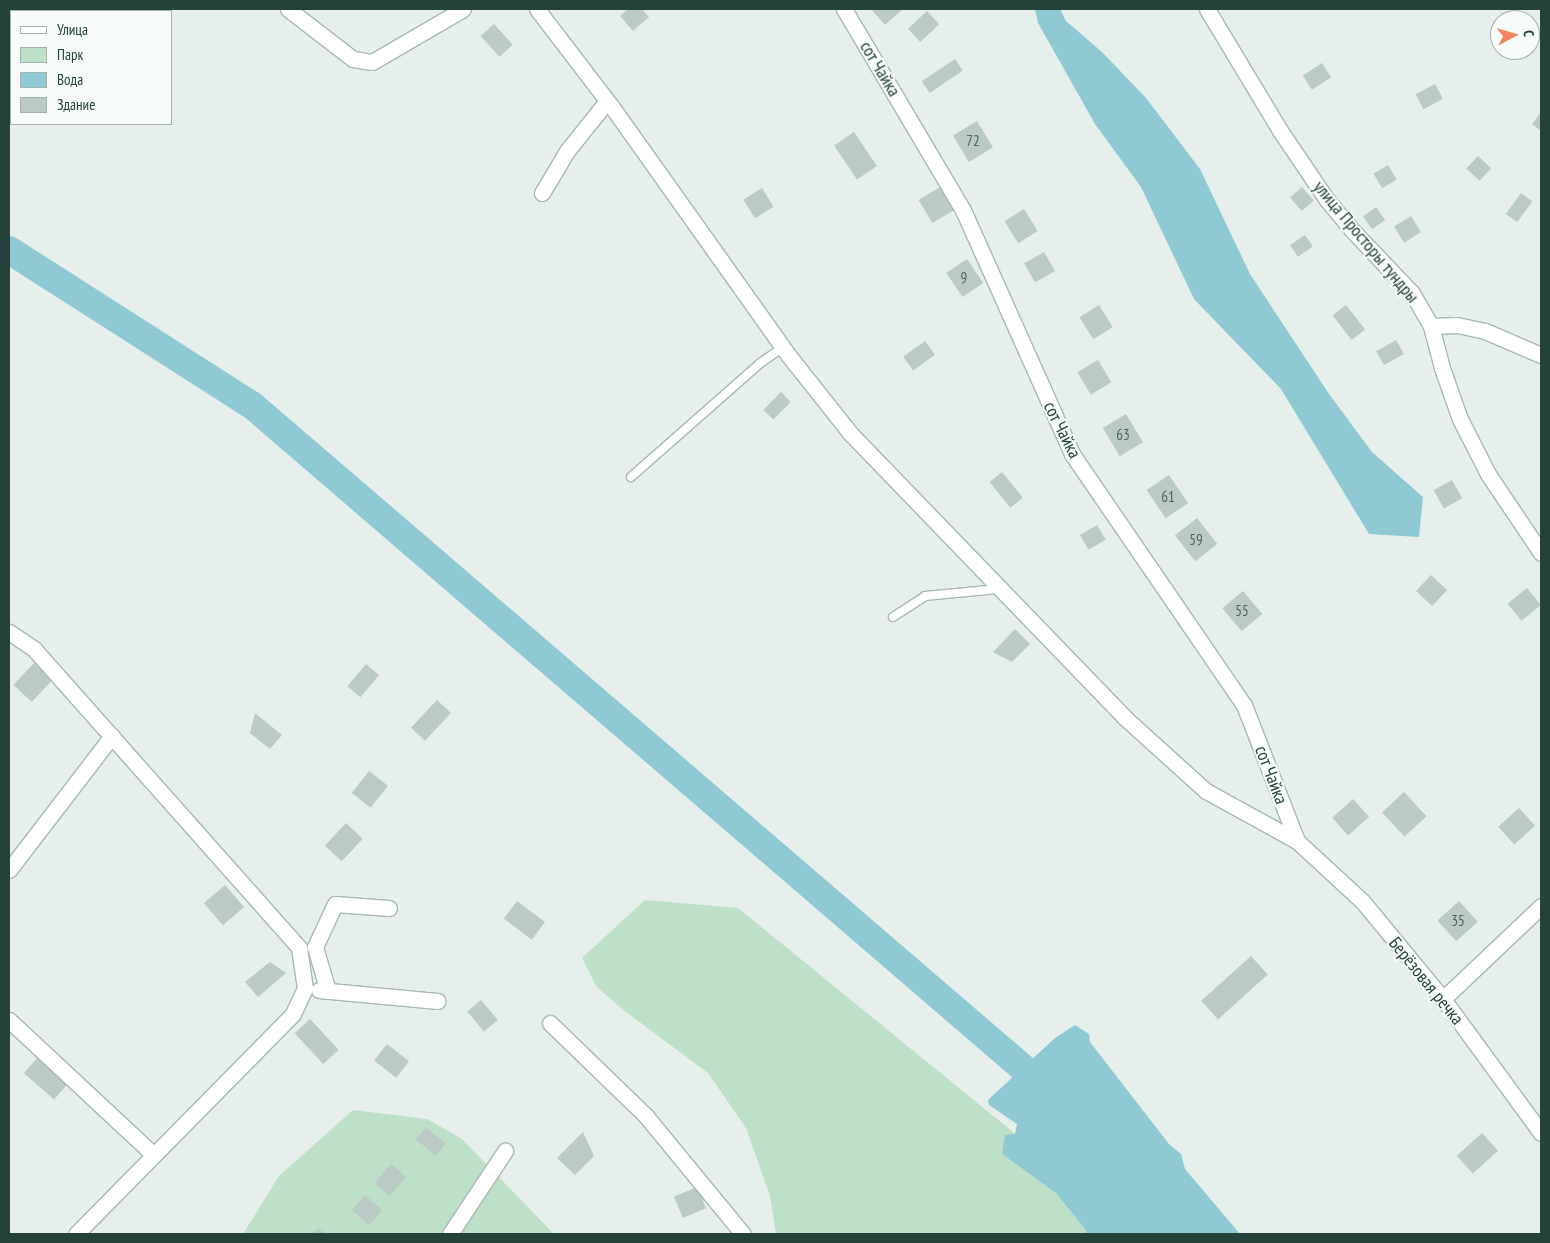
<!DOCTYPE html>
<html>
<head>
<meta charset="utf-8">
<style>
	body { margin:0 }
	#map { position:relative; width:1550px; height:1243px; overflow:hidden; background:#e6efeb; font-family:"PT Sans Narrow",sans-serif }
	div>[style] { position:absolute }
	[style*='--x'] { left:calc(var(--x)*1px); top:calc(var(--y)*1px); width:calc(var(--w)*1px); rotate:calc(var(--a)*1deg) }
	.green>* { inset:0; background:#bfe0c8 }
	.water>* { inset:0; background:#8ec9d4 }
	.river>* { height:28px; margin:-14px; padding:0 14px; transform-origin:14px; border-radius:14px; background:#8ec9d4 }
	.building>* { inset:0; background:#bbcac4; transform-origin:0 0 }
	.roads { filter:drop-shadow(1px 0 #a8b8b2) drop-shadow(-1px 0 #a8b8b2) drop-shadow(0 1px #a8b8b2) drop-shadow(0 -1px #a8b8b2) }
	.service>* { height:8px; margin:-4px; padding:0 4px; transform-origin:4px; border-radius:4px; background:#fff }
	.minor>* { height:15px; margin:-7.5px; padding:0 7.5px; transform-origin:7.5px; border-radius:7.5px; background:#fff }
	span { translate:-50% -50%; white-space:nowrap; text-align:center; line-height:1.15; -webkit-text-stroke:4px #f7fbf9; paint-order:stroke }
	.number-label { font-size:15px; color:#4a645c }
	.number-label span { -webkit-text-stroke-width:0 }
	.street-label { font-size:18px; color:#24423a }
	.frame { position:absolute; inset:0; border:10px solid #24423a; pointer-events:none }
	.legend { position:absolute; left:10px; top:10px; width:162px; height:115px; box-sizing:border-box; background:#f7fbf9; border:1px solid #a3b1ad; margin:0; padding:6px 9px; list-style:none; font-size:15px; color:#24423a }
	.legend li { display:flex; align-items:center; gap:10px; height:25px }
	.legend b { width:25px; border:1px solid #a3b1ad }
	.north { position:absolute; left:1490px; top:10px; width:50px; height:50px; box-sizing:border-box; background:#f7fbf9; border:1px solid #a3b1ad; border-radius:50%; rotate:84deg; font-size:14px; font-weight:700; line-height:20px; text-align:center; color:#24423a }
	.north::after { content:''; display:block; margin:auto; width:18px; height:22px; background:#f4845f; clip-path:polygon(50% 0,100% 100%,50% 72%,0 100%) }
</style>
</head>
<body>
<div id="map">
	<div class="green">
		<div style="clip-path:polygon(645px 900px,738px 908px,1115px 1215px,1123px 1234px,776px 1234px,770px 1196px,746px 1128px,708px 1073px,622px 1009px,596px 986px,582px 958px)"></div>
		<div style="clip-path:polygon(353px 1110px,427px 1119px,462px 1139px,554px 1234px,243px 1234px,279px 1176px)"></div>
	</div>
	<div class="water">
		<div style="clip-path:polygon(1035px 9px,1060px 9px,1066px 21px,1102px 52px,1146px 98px,1200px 169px,1250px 274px,1329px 394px,1372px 452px,1423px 497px,1419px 537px,1369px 534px,1281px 389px,1194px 299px,1141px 187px,1095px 124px,1038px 23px)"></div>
		<div style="clip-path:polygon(1075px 1025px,1089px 1034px,1090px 1042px,1169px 1144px,1181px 1154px,1185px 1169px,1240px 1234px,1087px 1234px,1086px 1230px,1056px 1193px,1002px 1154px,1005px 1135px,1015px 1134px,1017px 1124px,989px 1105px,988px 1100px,1055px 1038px)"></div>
	</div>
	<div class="river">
		<div style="--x:9;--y:250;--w:290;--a:32.6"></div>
		<div style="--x:253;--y:406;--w:1054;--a:40.69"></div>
	</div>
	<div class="building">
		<div style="clip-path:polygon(628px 9px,642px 9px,649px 17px,633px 31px,620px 16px)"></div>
		<div style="clip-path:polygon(871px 9px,903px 9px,885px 25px)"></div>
		<div style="left:927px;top:11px;width:18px;height:26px;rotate:47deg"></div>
		<div style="left:494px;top:24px;width:28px;height:18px;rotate:48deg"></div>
		<div style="left:955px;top:59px;width:14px;height:40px;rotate:56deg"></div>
		<div style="left:1322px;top:63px;width:17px;height:23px;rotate:57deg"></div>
		<div style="left:1435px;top:84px;width:17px;height:22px;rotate:62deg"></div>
		<div style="clip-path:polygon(1541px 112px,1541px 131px,1532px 124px)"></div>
		<div style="left:977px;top:121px;width:31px;height:28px;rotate:59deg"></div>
		<div style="left:854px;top:132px;width:41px;height:24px;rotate:56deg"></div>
		<div style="left:1478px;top:156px;width:18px;height:17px;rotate:43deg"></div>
		<div style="left:1388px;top:165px;width:17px;height:17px;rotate:59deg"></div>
		<div style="left:940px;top:187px;width:27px;height:25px;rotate:59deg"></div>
		<div style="left:1302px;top:187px;width:18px;height:16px;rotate:49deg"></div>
		<div style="left:762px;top:188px;width:22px;height:22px;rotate:58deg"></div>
		<div style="left:1521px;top:193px;width:14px;height:26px;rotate:36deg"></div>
		<div style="left:1376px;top:207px;width:16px;height:16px;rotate:55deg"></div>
		<div style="left:1024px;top:209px;width:26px;height:23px;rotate:58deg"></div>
		<div style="left:1411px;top:216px;width:19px;height:20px;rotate:58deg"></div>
		<div style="left:1305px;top:235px;width:14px;height:18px;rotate:56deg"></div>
		<div style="left:1044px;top:252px;width:22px;height:23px;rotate:60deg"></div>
		<div style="left:967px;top:259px;width:29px;height:25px;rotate:56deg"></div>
		<div style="left:1099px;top:305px;width:26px;height:23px;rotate:58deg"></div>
		<div style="left:1346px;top:305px;width:31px;height:17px;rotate:52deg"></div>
		<div style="left:1396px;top:340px;width:16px;height:23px;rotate:60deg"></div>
		<div style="left:925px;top:341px;width:17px;height:27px;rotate:54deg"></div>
		<div style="left:1098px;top:360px;width:26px;height:24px;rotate:59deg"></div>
		<div style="left:781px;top:392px;width:14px;height:25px;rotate:45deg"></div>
		<div style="left:1126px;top:414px;width:33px;height:27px;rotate:59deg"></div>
		<div style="left:1002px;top:472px;width:33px;height:16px;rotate:51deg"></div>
		<div style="left:1169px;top:475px;width:34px;height:27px;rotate:56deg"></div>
		<div style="left:1452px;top:480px;width:21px;height:21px;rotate:61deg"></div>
		<div style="left:1197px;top:518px;width:33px;height:28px;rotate:52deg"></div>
		<div style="left:1097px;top:525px;width:17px;height:20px;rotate:59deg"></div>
		<div style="left:1431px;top:575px;width:22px;height:22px;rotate:43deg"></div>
		<div style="left:1527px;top:588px;width:22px;height:25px;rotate:51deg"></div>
		<div style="left:1243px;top:591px;width:30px;height:27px;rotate:50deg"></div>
		<div style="clip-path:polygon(1015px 629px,1030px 644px,1012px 662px,993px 652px)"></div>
		<div style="left:34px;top:663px;width:25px;height:30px;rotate:43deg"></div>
		<div style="left:366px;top:664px;width:17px;height:29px;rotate:40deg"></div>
		<div style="left:437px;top:700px;width:19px;height:38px;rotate:43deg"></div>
		<div style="clip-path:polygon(255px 713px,282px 735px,270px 749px,250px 733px)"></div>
		<div style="left:369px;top:771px;width:24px;height:28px;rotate:38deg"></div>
		<div style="left:1404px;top:792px;width:33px;height:30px;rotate:47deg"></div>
		<div style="left:1353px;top:799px;width:24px;height:28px;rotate:48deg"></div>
		<div style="left:1519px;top:808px;width:24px;height:28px;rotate:48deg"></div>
		<div style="left:346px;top:823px;width:23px;height:31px;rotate:43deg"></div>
		<div style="left:225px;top:885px;width:29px;height:28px;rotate:49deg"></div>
		<div style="left:517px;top:901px;width:35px;height:22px;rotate:37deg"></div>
		<div style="left:1459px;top:901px;width:28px;height:29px;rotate:48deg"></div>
		<div style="left:1251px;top:956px;width:25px;height:67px;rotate:48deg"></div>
		<div style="clip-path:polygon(270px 962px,286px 973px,258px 997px,245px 982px)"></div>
		<div style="left:481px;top:1000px;width:26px;height:18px;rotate:50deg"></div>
		<div style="left:310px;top:1019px;width:42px;height:21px;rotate:47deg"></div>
		<div style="left:387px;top:1044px;width:28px;height:21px;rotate:38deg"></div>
		<div style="left:39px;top:1056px;width:40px;height:23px;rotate:41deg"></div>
		<div style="left:426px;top:1127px;width:26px;height:16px;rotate:40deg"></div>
		<div style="clip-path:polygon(583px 1132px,594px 1156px,575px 1175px,557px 1158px)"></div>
		<div style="left:1482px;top:1133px;width:24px;height:34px;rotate:48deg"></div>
		<div style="left:391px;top:1164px;width:20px;height:25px;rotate:41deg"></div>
		<div style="left:697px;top:1187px;width:23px;height:25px;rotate:67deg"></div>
		<div style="left:365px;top:1195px;width:23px;height:20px;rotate:41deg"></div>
		<div style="clip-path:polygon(318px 1228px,325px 1234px,312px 1234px)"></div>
	</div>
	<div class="roads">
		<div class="service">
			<div style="--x:631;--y:477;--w:171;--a:-41.4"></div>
			<div style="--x:759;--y:364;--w:29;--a:-35"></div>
			<div style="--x:893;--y:617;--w:38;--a:-33"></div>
			<div style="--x:925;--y:596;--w:74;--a:-5.4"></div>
		</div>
		<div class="minor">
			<div style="--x:288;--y:9;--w:82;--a:37.6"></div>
			<div style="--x:353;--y:59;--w:19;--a:9"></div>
			<div style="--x:372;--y:62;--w:105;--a:-30.2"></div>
			<div style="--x:537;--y:9;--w:123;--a:52.6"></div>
			<div style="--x:612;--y:107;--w:305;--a:54.6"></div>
			<div style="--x:789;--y:356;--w:98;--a:51.6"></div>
			<div style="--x:850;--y:433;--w:395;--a:46"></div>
			<div style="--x:1124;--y:717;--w:110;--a:42.1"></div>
			<div style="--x:1206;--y:791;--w:104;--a:28.8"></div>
			<div style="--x:1297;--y:841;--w:90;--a:42.7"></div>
			<div style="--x:1363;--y:902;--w:126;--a:50.5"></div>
			<div style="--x:1443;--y:999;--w:166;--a:53.8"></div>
			<div style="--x:844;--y:9;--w:234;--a:59.4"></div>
			<div style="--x:963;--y:210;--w:267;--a:65.9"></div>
			<div style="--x:1072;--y:454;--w:304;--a:55.6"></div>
			<div style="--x:1244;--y:705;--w:146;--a:68.7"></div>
			<div style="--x:1207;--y:9;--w:140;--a:59"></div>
			<div style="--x:1279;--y:129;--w:86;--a:55.9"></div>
			<div style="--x:1327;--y:200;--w:38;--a:50"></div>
			<div style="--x:1351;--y:229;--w:88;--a:46.4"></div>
			<div style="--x:1412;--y:293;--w:38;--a:60"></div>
			<div style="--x:1431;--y:326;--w:43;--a:75.3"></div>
			<div style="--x:1442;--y:368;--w:54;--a:70.6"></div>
			<div style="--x:1460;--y:419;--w:62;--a:63"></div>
			<div style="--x:1488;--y:474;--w:95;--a:56.1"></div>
			<div style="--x:542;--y:193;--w:49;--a:-59.2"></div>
			<div style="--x:567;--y:151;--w:64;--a:-51.3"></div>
			<div style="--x:1431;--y:326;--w:26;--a:-2"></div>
			<div style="--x:1457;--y:325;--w:29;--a:12"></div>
			<div style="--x:1485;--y:331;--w:61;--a:23.2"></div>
			<div style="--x:9;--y:632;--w:30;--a:34"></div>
			<div style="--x:34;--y:649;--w:400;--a:48.4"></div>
			<div style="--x:299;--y:948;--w:40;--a:81.5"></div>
			<div style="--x:305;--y:988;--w:29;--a:115"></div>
			<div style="--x:293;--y:1014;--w:309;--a:134.6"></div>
			<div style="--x:9;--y:870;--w:169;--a:-52.5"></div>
			<div style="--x:319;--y:990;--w:119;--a:5.3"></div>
			<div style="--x:328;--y:991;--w:46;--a:-106.5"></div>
			<div style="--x:315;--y:947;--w:47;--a:-65.1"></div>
			<div style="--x:335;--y:904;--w:54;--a:4.2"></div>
			<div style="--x:1443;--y:999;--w:135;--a:-43.5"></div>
			<div style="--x:9;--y:1020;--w:198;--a:43"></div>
			<div style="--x:550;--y:1023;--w:134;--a:44.1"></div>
			<div style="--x:646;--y:1116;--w:153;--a:50.6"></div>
			<div style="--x:450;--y:1234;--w:100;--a:-56.5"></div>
		</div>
	</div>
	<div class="number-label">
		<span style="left:973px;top:141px">72</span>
		<span style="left:964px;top:278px">9</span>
		<span style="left:1123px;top:435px">63</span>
		<span style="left:1168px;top:497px">61</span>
		<span style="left:1196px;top:540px">59</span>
		<span style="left:1242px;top:611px">55</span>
		<span style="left:1458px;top:921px">35</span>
	</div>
	<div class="street-label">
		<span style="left:880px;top:69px;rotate:59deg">сот Чайка</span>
		<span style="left:1366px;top:242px;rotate:50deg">улица Просторы тундры</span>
		<span style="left:1062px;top:430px;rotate:63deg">сот Чайка</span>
		<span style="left:1271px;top:775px;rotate:69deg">сот Чайка</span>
		<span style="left:1426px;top:981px;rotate:51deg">Берёзовая речка</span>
	</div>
	<div class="frame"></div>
	<ul class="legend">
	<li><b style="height:6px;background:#fff"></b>Улица</li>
	<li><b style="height:14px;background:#bfe0c8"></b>Парк</li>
	<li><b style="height:14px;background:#8ec9d4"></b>Вода</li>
	<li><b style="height:14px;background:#bbcac4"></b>Здание</li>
	</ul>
	<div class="north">С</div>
</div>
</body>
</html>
